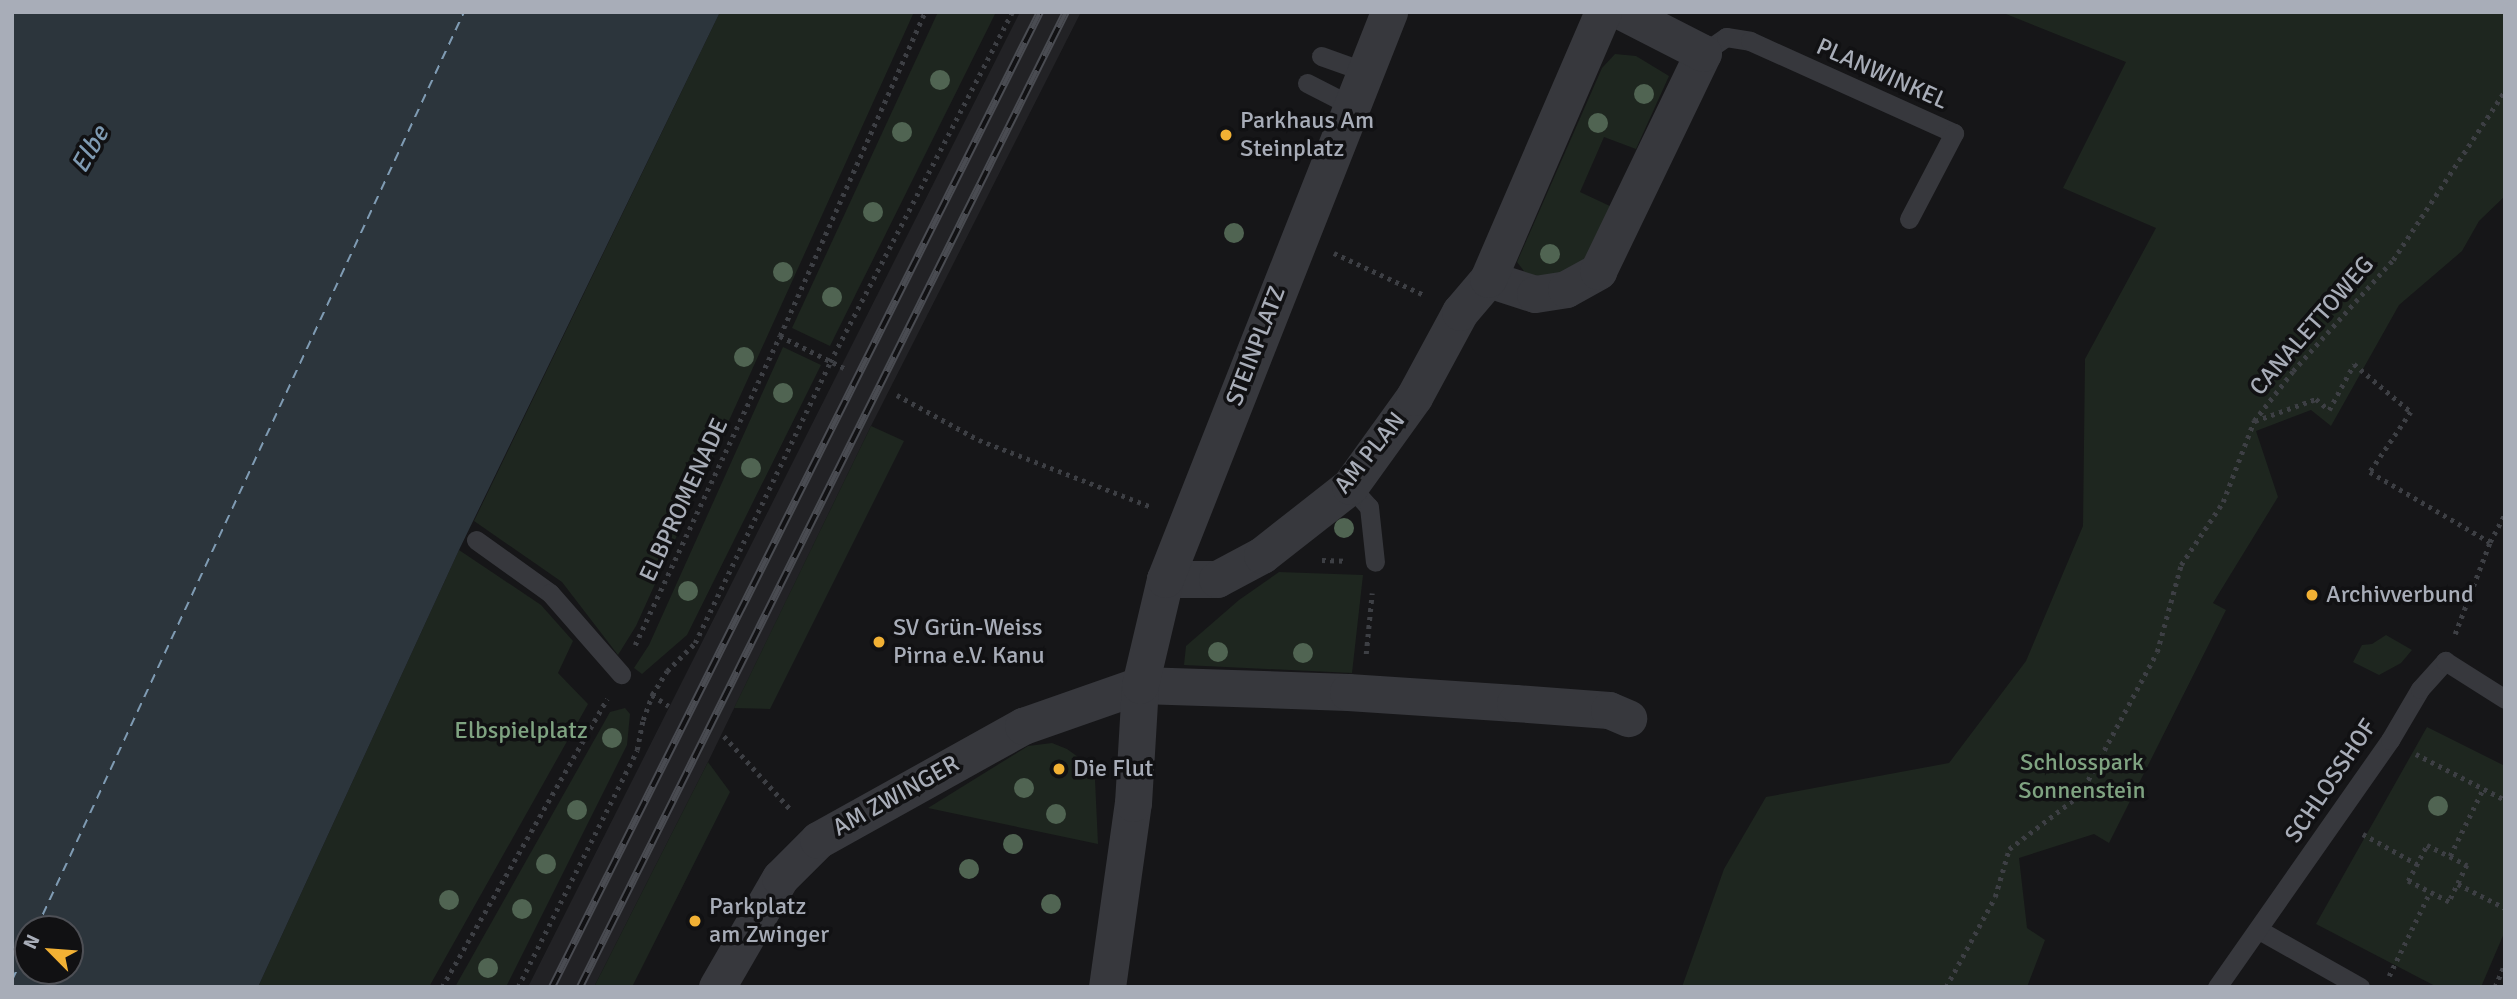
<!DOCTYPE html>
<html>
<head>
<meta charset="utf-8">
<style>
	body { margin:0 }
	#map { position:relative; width:2517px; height:999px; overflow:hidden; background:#161618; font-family:Signika,sans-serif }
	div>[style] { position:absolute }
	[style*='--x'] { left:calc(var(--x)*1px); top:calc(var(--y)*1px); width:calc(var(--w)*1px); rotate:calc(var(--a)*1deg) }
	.built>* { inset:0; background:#222225 }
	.green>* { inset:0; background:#1e261f }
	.water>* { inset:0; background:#2c353c }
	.ferry>* { height:2px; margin-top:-1px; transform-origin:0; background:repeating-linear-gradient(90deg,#7f9bb3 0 9px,transparent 0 16px) }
	.path>* { height:4.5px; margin-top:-2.25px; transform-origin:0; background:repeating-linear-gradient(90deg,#3d3f44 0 3.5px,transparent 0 8.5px) }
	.lane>* { height:19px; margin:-9.5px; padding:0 9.5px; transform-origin:9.5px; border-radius:9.5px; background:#37383d }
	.street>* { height:37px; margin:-18.5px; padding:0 18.5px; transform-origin:18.5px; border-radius:18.5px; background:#37383d }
	.rail>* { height:8px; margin-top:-4px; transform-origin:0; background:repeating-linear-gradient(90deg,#111113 0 16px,#4a4c52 0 32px); box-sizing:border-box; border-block:2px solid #4a4c52 }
	.trees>* { width:20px; height:20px; margin:-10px; border-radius:50%; background:#506452 }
	.dots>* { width:19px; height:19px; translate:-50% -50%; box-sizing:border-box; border:4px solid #111113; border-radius:50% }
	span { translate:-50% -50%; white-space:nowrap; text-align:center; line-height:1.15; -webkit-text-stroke:7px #111113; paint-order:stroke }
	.street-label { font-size:24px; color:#a8adb8 }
	.poi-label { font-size:24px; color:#a8adb8 }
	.left { translate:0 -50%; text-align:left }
	.park-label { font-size:24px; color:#7fa381 }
	.water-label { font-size:26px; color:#7f9bb3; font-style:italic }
	.frame { position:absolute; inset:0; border:14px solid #a8adb8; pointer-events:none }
	.north { position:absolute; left:14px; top:915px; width:70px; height:70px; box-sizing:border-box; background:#111113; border:2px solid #4d4f55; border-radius:50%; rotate:295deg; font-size:19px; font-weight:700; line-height:28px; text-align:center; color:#a8adb8 }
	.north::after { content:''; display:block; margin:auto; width:24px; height:32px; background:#f2b134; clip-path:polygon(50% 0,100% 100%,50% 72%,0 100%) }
</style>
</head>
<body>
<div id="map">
	<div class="built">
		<div style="clip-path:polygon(1020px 12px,1081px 12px,871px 426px,708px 762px,594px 987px,528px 987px)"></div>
	</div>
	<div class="green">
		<div style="clip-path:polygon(720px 12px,914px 12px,636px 626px,618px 655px,562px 582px,474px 521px)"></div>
		<div style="clip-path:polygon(938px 12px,996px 12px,830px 346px,792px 328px)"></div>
		<div style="clip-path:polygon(2001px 12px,2505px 12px,2505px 196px,2479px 221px,2462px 251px,2399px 305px,2331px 426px,2311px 410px,2256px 431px,2278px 497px,2213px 603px,2226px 610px,2109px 843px,2094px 834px,2019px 858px,2027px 928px,2045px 940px,2027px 987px,1682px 987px,1724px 869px,1766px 797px,1949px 763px,2026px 661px,2083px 526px,2085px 359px,2156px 228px,2063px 188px,2126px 62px)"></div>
		<div style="clip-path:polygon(1615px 54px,1636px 56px,1669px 76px,1636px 149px,1604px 137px,1580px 192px,1612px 207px,1581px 269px,1559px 281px,1527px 275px,1517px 262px,1602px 68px)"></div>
		<div style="clip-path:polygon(783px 347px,821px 365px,687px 635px,642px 674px,634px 668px,649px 645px)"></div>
		<div style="clip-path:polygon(871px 426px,904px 441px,770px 709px,734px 708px)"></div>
		<div style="clip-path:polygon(459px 550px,541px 605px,573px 641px,558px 673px,588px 704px,429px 987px,258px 987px)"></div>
		<div style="clip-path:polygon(1279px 572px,1363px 575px,1352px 673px,1184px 665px,1186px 646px,1239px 600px)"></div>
		<div style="clip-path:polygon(2386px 635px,2412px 650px,2401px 663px,2379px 675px,2353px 662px,2362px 645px,2372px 644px)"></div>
		<div style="clip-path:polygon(625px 708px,630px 714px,627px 745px,506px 987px,455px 987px,610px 712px)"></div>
		<div style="clip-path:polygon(2427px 727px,2505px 766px,2505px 931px,2481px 987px,2437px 987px,2316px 924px)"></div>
		<div style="clip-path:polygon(1052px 743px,1067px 749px,1085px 762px,1095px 780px,1098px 844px,928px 808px,1028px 746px)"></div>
		<div style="clip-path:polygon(708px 762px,730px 792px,632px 987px,594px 987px)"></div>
	</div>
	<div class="water">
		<div style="clip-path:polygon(evenodd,12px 12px,720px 12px,459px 550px,258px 987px,12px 987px,12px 12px,28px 929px,70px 929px,70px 971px,28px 971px,28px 929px)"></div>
	</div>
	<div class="ferry">
		<div style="--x:36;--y:929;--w:1012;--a:-64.98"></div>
		<div style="--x:12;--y:980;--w:37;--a:-64"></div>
	</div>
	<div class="path">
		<div style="--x:1334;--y:253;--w:99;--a:25"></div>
		<div style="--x:780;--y:336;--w:74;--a:26.6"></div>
		<div style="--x:897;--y:395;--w:94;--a:28.8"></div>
		<div style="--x:979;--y:440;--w:186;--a:21.2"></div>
		<div style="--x:2255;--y:421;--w:65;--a:-19.8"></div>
		<div style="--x:2316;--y:399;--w:17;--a:40"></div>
		<div style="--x:2329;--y:410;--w:52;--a:-61.5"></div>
		<div style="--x:2354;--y:364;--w:75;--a:40.1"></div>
		<div style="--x:2411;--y:412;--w:73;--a:124.3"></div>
		<div style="--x:2370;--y:472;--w:139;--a:30.3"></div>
		<div style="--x:1322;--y:560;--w:23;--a:2"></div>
		<div style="--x:2455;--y:634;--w:98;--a:-69.2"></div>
		<div style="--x:2490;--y:542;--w:32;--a:-62"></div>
		<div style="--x:635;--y:645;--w:341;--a:-64.9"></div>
		<div style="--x:780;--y:336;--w:355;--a:-65.9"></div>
		<div style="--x:1366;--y:654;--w:61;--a:-84.4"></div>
		<div style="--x:652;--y:695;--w:20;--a:33"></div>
		<div style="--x:724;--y:736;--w:101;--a:47.8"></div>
		<div style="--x:2416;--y:754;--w:100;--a:27.3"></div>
		<div style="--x:2363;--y:834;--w:62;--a:29.1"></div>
		<div style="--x:2427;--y:845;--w:45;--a:26.6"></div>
		<div style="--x:2467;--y:865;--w:41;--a:115.9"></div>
		<div style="--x:2449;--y:902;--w:46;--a:-152.9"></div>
		<div style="--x:2408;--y:881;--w:41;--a:-62.2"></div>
		<div style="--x:2450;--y:856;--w:75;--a:-63.8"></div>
		<div style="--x:2458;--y:884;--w:53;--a:27.1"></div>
		<div style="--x:2389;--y:976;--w:93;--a:-64"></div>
		<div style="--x:442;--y:987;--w:332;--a:-60.2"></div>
		<div style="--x:518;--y:987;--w:265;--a:-63.3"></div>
		<div style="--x:637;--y:750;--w:31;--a:-79"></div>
		<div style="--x:643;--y:720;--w:27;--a:-70"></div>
		<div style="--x:652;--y:695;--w:28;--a:-58"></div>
		<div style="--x:667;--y:671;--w:40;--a:-45"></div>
		<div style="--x:695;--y:643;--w:312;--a:-64.3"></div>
		<div style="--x:830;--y:362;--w:394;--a:-62.5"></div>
		<div style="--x:1946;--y:987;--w:102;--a:-61.4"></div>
		<div style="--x:1995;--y:897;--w:50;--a:-73.7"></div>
		<div style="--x:2009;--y:849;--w:89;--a:-37.3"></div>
		<div style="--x:2080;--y:795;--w:162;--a:-61.7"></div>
		<div style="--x:2157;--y:652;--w:90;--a:-74.6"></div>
		<div style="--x:2181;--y:565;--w:76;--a:-56.3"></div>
		<div style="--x:2223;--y:502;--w:87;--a:-69.1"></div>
		<div style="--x:2254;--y:421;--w:63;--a:-52"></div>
		<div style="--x:2293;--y:371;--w:149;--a:-48"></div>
		<div style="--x:2393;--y:260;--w:203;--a:-56.5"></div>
		<div style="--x:2495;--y:987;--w:25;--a:-67"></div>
	</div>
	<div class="lane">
		<div style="--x:1703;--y:53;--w:28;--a:-35"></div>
		<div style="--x:1726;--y:37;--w:24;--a:9"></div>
		<div style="--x:1750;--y:41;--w:224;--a:24.3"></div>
		<div style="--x:1954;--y:133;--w:97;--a:117.6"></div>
		<div style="--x:1321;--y:56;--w:48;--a:19.6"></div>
		<div style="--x:1307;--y:83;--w:51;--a:27.1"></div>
		<div style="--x:1350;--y:486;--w:28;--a:48"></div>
		<div style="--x:1369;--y:507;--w:55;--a:83.8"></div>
		<div style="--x:476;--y:540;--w:91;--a:35.6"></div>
		<div style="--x:550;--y:593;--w:108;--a:48.8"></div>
		<div style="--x:2259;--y:930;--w:116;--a:29.4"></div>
		<div style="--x:2217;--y:987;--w:302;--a:-55"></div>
		<div style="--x:2390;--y:740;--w:59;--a:-59.5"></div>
		<div style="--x:2420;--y:689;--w:38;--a:-48"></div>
		<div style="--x:2445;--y:661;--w:71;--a:32.3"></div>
	</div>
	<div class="street">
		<div style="--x:1488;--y:279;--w:49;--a:17.7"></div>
		<div style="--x:1535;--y:294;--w:31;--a:-9"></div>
		<div style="--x:1566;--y:289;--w:37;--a:-29"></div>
		<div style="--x:1598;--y:271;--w:242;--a:-64.3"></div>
		<div style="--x:1703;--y:53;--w:90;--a:-152.9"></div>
		<div style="--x:1165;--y:579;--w:52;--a:0"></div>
		<div style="--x:1217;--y:579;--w:51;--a:-28.1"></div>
		<div style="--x:1262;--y:555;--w:112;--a:-38.1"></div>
		<div style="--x:1350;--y:486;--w:110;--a:-54.3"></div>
		<div style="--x:1414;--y:397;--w:97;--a:-61.6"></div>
		<div style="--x:1460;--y:312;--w:43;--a:-49.7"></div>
		<div style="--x:1488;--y:279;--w:291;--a:-66.7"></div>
		<div style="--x:717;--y:987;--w:126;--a:-60"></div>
		<div style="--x:780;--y:878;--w:54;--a:-45"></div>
		<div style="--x:818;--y:840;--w:235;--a:-29.1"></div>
		<div style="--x:1023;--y:726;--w:124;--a:-19.3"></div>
		<div style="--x:1140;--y:685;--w:208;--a:1.9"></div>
		<div style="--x:1348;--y:692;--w:167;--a:3.8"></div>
		<div style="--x:1515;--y:703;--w:94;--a:4.3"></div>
		<div style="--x:1609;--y:710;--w:21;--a:23"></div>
		<div style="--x:1107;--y:987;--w:186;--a:-82"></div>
		<div style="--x:1133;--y:803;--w:118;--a:-86.6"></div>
		<div style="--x:1140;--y:685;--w:109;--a:-76.7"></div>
		<div style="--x:1165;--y:579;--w:610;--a:-68.44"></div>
	</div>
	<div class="rail">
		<div style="--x:552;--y:987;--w:1090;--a:-63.41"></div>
		<div style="--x:580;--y:987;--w:1089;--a:-63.51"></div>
	</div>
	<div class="trees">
		<div style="left:940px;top:80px"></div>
		<div style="left:1644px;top:94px"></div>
		<div style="left:1598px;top:123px"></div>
		<div style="left:902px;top:132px"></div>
		<div style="left:873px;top:212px"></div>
		<div style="left:1234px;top:233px"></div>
		<div style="left:1550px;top:254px"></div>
		<div style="left:783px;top:272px"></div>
		<div style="left:832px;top:297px"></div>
		<div style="left:744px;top:357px"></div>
		<div style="left:783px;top:393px"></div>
		<div style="left:751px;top:468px"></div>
		<div style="left:1344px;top:528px"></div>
		<div style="left:688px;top:591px"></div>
		<div style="left:1218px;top:652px"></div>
		<div style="left:1303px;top:653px"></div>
		<div style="left:612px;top:738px"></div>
		<div style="left:1024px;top:788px"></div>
		<div style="left:2438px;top:806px"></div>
		<div style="left:577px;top:810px"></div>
		<div style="left:1056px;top:814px"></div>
		<div style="left:1013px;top:844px"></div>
		<div style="left:546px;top:864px"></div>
		<div style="left:969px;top:869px"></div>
		<div style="left:449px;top:900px"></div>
		<div style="left:1051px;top:904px"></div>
		<div style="left:522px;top:909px"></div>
		<div style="left:488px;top:968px"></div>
	</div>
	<div class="dots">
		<div style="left:1226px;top:135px;background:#f2b134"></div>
		<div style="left:2312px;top:595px;background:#f2b134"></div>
		<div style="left:879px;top:642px;background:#f2b134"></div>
		<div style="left:1059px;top:769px;background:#f2b134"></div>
		<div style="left:695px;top:921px;background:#f2b134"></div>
	</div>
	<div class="street-label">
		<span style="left:1882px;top:74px;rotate:24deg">PLANWINKEL</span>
		<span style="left:2312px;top:326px;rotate:-49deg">CANALETTOWEG</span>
		<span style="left:1256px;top:346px;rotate:-69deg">STEINPLATZ</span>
		<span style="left:1370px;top:453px;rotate:-51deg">AM PLAN</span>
		<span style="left:684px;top:500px;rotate:-65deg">ELBPROMENADE</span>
		<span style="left:2331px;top:781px;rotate:-56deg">SCHLOSSHOF</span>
		<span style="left:896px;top:796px;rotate:-29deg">AM ZWINGER</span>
	</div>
	<div class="poi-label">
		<span class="left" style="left:1240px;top:135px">Parkhaus Am<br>Steinplatz</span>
		<span class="left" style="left:2326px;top:595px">Archivverbund</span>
		<span class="left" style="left:893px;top:642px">SV Grün-Weiss<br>Pirna e.V. Kanu</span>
		<span class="left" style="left:1073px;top:769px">Die Flut</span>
		<span class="left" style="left:709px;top:921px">Parkplatz<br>am Zwinger</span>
	</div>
	<div class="park-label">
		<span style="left:521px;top:731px">Elbspielplatz</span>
		<span style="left:2082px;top:777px">Schlosspark<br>Sonnenstein</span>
	</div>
	<div class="water-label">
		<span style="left:91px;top:150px;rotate:-60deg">Elbe</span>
	</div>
	<div class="frame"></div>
	<div class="north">N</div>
</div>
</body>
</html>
